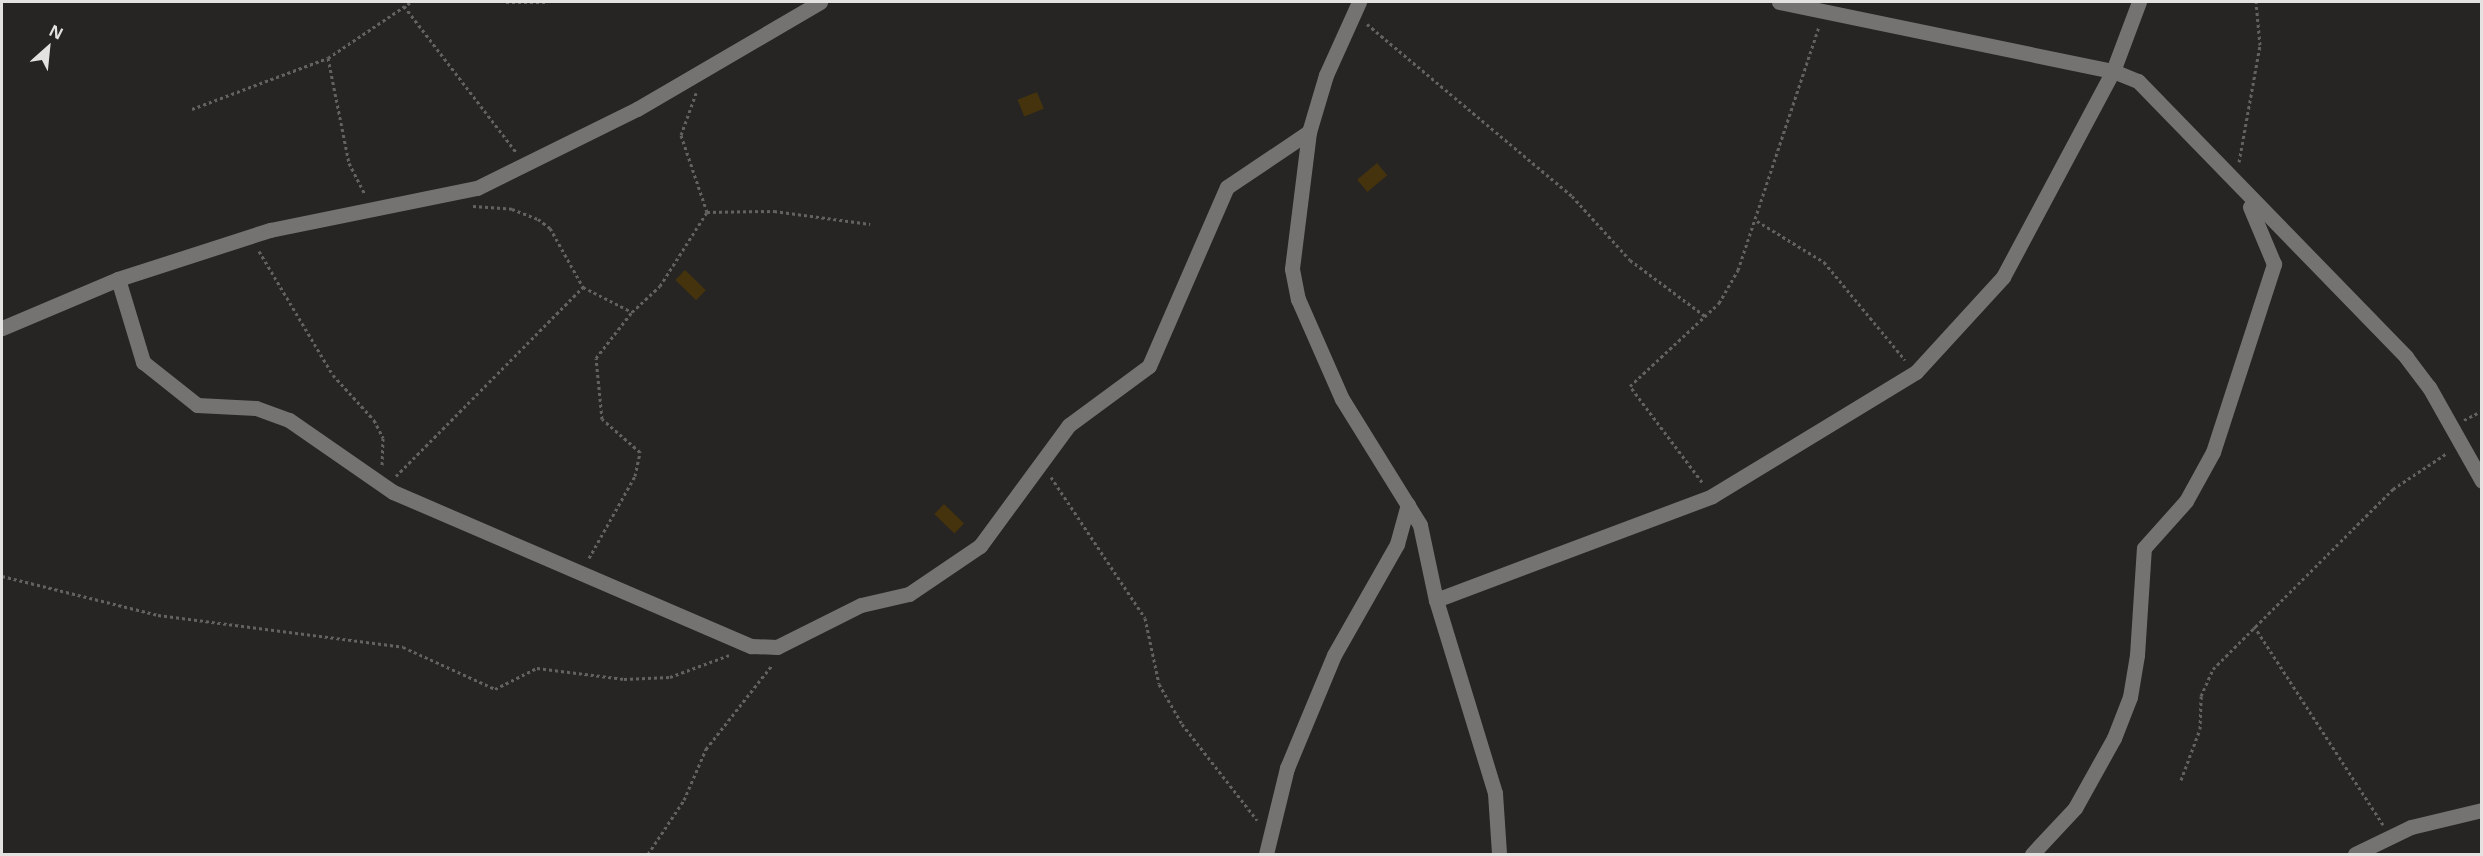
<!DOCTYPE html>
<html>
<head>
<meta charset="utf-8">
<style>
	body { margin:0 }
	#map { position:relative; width:2483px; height:856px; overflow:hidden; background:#262523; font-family:"Open Sans",sans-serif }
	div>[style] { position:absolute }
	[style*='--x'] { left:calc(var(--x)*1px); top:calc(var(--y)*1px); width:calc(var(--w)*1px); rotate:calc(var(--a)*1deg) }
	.building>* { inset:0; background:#44330d; transform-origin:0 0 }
	.path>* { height:3px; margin-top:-1.5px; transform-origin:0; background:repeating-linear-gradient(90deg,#636260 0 3px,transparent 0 6px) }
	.minor>* { height:15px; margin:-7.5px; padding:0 7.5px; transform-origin:7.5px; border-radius:7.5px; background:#757371 }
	span { translate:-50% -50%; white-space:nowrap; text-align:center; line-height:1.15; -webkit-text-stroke:4.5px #262523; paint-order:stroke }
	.frame { position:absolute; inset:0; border:3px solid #e3e2e0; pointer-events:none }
	.north { position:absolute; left:18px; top:18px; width:60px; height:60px; -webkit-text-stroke:4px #262523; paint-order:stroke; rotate:27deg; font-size:16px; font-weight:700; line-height:24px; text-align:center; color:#e3e2e0 }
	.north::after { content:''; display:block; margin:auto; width:21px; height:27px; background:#e3e2e0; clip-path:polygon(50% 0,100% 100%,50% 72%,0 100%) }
</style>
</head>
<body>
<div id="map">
	<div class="building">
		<div style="left:1037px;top:92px;width:18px;height:21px;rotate:68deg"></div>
		<div style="left:1377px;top:163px;width:16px;height:26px;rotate:50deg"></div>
		<div style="left:685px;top:270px;width:29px;height:14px;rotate:44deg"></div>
		<div style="left:944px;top:504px;width:28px;height:14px;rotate:44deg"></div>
	</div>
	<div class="path">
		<div style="--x:506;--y:2;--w:39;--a:0"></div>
		<div style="--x:404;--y:6;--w:184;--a:52.5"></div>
		<div style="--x:1367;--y:24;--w:268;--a:40"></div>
		<div style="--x:1572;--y:196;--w:86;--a:47.8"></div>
		<div style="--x:1630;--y:260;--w:94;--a:36.7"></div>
		<div style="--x:328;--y:58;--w:107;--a:78.7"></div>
		<div style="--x:349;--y:163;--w:35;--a:63"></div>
		<div style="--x:192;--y:109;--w:145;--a:-20.6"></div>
		<div style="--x:328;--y:58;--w:100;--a:-34"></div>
		<div style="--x:2239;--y:162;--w:119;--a:-79.8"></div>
		<div style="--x:2260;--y:45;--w:43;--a:-95.3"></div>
		<div style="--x:473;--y:206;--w:39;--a:4"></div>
		<div style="--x:512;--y:209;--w:28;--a:21"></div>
		<div style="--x:538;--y:219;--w:15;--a:37"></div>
		<div style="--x:550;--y:228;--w:68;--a:60.8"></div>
		<div style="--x:583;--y:287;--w:55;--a:27"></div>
		<div style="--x:707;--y:212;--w:67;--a:-0.9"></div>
		<div style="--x:774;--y:211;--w:97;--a:7.7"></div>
		<div style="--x:1757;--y:221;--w:79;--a:31.5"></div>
		<div style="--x:1824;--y:262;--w:127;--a:50.4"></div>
		<div style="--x:259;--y:251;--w:144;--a:59.2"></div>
		<div style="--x:333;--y:375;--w:61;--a:47.7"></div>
		<div style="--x:374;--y:420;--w:20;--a:63"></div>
		<div style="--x:383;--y:438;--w:28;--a:92"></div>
		<div style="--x:2464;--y:420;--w:20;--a:-27"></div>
		<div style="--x:396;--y:476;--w:266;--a:-45.3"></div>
		<div style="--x:1051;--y:477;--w:169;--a:56.3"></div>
		<div style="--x:1145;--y:618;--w:67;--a:78"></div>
		<div style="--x:1159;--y:684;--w:46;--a:60.1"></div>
		<div style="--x:1182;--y:724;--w:122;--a:52"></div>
		<div style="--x:1702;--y:482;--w:120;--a:-126.9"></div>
		<div style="--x:1630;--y:386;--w:122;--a:-43"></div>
		<div style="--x:1719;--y:303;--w:38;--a:-60"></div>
		<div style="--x:1738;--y:270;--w:257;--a:-71.6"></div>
		<div style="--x:589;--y:558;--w:94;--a:-60.7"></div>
		<div style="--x:635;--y:476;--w:25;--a:-78"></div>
		<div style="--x:640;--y:452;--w:50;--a:-139"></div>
		<div style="--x:602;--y:419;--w:61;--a:-95.6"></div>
		<div style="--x:596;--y:358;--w:58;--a:-52"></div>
		<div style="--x:632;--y:312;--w:38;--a:-43"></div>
		<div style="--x:660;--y:286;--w:88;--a:-57.6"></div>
		<div style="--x:707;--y:212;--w:81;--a:-108.7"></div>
		<div style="--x:681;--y:135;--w:45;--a:-70.3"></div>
		<div style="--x:2;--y:576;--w:161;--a:14"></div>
		<div style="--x:158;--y:615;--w:247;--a:7.4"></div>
		<div style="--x:403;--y:647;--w:101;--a:24.5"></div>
		<div style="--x:495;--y:689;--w:47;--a:-26.6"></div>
		<div style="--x:537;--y:668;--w:88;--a:7.2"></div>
		<div style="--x:624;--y:679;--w:46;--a:-2.5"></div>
		<div style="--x:670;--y:677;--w:63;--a:-20.4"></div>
		<div style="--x:2254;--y:626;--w:237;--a:57"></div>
		<div style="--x:2181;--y:780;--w:54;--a:-69.6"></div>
		<div style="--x:2200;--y:729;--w:33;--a:-88"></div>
		<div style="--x:2201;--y:696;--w:30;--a:-66"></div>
		<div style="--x:2213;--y:669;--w:255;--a:-45"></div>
		<div style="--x:2393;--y:489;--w:65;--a:-33.7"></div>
		<div style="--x:648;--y:854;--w:65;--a:-56.3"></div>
		<div style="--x:684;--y:800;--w:56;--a:-66.7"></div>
		<div style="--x:706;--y:749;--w:108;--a:-51.8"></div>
	</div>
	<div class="minor">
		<div style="--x:1359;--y:2;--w:80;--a:114.3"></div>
		<div style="--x:1326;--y:75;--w:59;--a:106.6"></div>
		<div style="--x:1309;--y:132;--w:138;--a:97.1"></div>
		<div style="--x:1292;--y:269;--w:31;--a:79"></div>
		<div style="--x:1298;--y:299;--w:109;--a:66.3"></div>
		<div style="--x:1342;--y:399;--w:148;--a:58.2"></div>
		<div style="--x:1420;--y:525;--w:77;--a:78"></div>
		<div style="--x:1436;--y:600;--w:202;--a:73"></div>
		<div style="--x:1495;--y:793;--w:61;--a:86.2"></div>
		<div style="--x:1779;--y:2;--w:341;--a:11.7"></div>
		<div style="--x:2113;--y:71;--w:27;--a:22"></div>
		<div style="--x:2138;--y:81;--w:385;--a:45.8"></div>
		<div style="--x:2406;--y:357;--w:38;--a:53"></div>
		<div style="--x:2429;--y:387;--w:108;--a:60.6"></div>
		<div style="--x:118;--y:279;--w:87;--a:73.2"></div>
		<div style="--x:143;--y:362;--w:69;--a:38.5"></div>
		<div style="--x:197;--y:405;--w:59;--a:2.9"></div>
		<div style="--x:256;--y:408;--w:35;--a:20"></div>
		<div style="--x:289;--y:420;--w:126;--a:34.7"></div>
		<div style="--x:393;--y:492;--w:390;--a:23.3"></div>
		<div style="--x:751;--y:646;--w:26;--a:2"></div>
		<div style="--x:777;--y:647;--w:94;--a:-26.6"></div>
		<div style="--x:861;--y:605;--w:49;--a:-12.9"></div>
		<div style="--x:909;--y:594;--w:86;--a:-34.1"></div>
		<div style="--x:980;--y:546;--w:150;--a:-53.7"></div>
		<div style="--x:1069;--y:425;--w:99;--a:-36.4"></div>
		<div style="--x:1149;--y:366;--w:195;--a:-66.5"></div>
		<div style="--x:1227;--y:187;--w:99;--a:-33.9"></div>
		<div style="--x:2;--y:328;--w:126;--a:-22.9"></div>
		<div style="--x:118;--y:279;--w:160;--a:-17.9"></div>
		<div style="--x:270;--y:230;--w:211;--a:-11.5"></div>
		<div style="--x:477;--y:188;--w:178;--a:-26.3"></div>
		<div style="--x:637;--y:109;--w:212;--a:-30.3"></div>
		<div style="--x:1436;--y:600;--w:295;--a:-20.6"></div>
		<div style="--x:1712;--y:496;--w:239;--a:-31.3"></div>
		<div style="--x:1916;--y:372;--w:129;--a:-47.5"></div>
		<div style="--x:2003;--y:277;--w:234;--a:-61.9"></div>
		<div style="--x:2113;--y:71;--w:74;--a:-69.4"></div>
		<div style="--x:1266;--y:854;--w:89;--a:-76.3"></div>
		<div style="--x:1287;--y:768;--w:122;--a:-67.4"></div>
		<div style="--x:1334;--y:655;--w:128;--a:-60.4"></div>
		<div style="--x:1397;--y:544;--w:41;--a:-74.6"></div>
		<div style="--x:2032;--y:854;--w:63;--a:-46.9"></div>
		<div style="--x:2075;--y:808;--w:80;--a:-60.9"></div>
		<div style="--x:2114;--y:738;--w:44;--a:-68.7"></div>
		<div style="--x:2130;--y:697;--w:43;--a:-80.5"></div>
		<div style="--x:2137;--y:655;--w:107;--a:-86.3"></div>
		<div style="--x:2144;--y:548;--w:63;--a:-48.2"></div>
		<div style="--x:2186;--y:501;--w:56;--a:-61.1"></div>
		<div style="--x:2213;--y:452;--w:198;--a:-72"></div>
		<div style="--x:2274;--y:264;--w:62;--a:-112.8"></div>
		<div style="--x:2355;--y:854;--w:62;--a:-25.7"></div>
		<div style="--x:2411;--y:827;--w:73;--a:-13.5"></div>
	</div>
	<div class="frame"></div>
	<div class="north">N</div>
</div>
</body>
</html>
